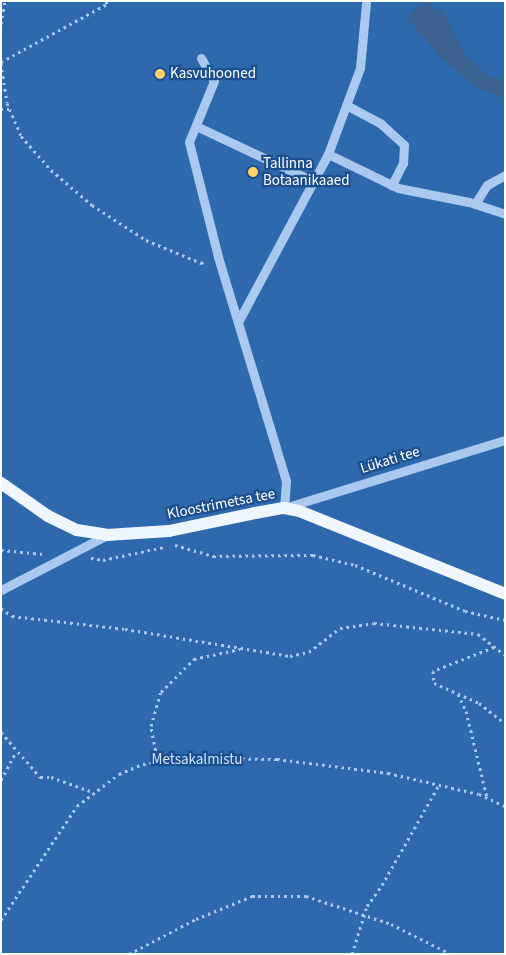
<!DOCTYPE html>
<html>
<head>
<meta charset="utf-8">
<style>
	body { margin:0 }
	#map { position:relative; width:506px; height:955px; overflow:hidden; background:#1b4f8f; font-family:"Source Sans 3",sans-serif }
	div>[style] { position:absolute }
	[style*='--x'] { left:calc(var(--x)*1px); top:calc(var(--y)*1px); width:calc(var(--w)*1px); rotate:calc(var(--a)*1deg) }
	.green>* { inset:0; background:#2e69ad; transform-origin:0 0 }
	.water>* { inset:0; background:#3c6290 }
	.stream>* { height:5px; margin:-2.5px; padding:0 2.5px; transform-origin:2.5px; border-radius:2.5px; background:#3c6290 }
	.path>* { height:3px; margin-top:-1.5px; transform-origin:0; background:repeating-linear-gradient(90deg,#a9c9ee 0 2.5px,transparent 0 6.5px) }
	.minor>* { height:9px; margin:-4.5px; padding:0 4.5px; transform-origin:4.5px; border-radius:4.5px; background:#a9c9ee }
	.major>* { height:12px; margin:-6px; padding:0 6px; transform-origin:6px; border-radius:6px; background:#f0f6ff }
	.dots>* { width:14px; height:14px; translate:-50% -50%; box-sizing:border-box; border:2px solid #1b4f8f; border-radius:50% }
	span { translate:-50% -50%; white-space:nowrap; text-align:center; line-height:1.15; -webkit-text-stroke:4.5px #1b4f8f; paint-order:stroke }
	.poi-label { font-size:15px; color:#fff }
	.left { translate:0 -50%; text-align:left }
	.street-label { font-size:15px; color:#fff }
	.park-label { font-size:15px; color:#cfe3fa }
	.frame { position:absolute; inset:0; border:2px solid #fff; pointer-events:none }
</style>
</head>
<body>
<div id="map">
	<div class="green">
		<div style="left:1px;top:1px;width:504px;height:953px"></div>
	</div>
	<div class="water">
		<div style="clip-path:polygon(418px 6px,443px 11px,465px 55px,488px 76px,505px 80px,505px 99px,478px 88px,443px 60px,407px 18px)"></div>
	</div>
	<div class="stream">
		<div style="--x:426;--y:1;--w:15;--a:70"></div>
	</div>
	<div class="path">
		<div style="--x:1;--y:24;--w:23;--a:-80"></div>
		<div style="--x:1;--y:62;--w:121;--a:-28.7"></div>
		<div style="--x:107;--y:4;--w:3;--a:-108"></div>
		<div style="--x:1;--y:63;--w:40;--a:81.5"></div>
		<div style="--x:7;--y:103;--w:36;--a:67"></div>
		<div style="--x:21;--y:136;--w:45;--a:48.6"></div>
		<div style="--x:51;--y:170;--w:54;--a:40.5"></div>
		<div style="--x:92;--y:205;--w:64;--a:32.9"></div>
		<div style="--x:146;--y:240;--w:60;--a:22.7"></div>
		<div style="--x:201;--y:263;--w:5;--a:-22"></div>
		<div style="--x:1;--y:109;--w:8;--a:0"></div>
		<div style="--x:175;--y:545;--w:40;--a:16"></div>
		<div style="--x:213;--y:556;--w:100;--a:-0.6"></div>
		<div style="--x:313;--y:555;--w:43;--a:13.4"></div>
		<div style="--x:355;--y:565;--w:119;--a:22.7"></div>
		<div style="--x:465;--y:611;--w:41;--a:12.7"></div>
		<div style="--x:1;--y:550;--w:42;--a:5.4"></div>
		<div style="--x:91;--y:558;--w:12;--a:9"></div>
		<div style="--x:103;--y:560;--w:62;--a:-12"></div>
		<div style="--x:1;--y:608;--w:14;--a:36"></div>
		<div style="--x:12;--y:616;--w:114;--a:6.6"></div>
		<div style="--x:125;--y:629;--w:167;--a:9.3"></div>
		<div style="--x:290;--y:656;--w:19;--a:-12"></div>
		<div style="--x:309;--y:652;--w:39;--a:-38"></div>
		<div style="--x:340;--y:628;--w:34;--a:-8"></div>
		<div style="--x:374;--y:623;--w:105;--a:6"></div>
		<div style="--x:478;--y:634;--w:34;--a:38"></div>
		<div style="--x:494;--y:647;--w:66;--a:158.5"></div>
		<div style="--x:433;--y:671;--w:12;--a:85"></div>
		<div style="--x:434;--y:683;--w:49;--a:24"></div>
		<div style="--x:479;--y:703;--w:33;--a:38"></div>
		<div style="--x:458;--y:694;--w:19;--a:65"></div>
		<div style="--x:466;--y:711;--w:89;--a:76.4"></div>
		<div style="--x:1;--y:732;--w:60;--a:49.1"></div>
		<div style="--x:40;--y:777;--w:11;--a:0"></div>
		<div style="--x:51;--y:777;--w:45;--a:19.7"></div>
		<div style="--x:158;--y:763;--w:38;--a:-101"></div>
		<div style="--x:151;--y:726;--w:35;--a:-74"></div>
		<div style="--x:161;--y:692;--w:47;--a:-45"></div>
		<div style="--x:194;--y:659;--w:47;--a:-12.3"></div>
		<div style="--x:1;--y:780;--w:32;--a:-62"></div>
		<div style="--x:1;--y:920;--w:137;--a:-56.3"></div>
		<div style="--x:77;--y:806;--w:53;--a:-37.3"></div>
		<div style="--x:119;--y:774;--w:26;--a:-23"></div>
		<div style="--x:143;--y:764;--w:60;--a:-5.7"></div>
		<div style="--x:203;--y:758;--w:74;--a:0.8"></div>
		<div style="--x:277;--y:759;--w:112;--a:7.2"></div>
		<div style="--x:388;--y:773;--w:93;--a:13"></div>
		<div style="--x:479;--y:794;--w:29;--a:25"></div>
		<div style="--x:129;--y:954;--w:76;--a:-27.6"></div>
		<div style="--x:196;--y:919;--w:61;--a:-22.3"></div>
		<div style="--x:252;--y:896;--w:54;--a:0"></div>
		<div style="--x:306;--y:896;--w:89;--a:18.2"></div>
		<div style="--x:391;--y:924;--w:67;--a:26.6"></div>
		<div style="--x:352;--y:954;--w:50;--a:-72.6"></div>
		<div style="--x:367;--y:906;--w:26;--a:-54"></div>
		<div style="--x:382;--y:885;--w:115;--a:-60.3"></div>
	</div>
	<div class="minor">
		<div style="--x:201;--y:58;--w:26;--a:61"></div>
		<div style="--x:214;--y:81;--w:66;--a:112.3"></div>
		<div style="--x:189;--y:142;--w:119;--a:75.8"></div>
		<div style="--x:218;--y:257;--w:234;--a:73.1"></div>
		<div style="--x:286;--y:481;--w:27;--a:94"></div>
		<div style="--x:284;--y:508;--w:231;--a:-17.1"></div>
		<div style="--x:346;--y:105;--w:40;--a:28"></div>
		<div style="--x:381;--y:124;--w:31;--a:42"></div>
		<div style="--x:404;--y:145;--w:18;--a:93"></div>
		<div style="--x:403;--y:163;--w:25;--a:117"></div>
		<div style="--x:196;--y:126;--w:129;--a:25.2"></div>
		<div style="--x:328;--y:154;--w:78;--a:25.9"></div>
		<div style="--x:398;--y:188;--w:72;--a:11.2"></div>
		<div style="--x:469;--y:202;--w:38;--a:18"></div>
		<div style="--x:475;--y:204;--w:22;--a:-58"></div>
		<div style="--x:487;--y:185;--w:21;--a:-29"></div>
		<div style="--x:238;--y:322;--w:191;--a:-61.8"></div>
		<div style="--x:328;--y:154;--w:92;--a:-69.6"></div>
		<div style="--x:360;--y:68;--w:65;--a:-84.7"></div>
		<div style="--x:1;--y:590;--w:119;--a:-27.4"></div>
	</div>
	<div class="major">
		<div style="--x:1;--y:483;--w:57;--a:35.1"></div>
		<div style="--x:48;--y:516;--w:32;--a:26"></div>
		<div style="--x:77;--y:530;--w:30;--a:9"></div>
		<div style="--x:107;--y:535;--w:62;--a:-3.7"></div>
		<div style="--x:169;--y:531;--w:88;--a:-11.8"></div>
		<div style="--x:255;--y:513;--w:29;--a:-10"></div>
		<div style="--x:284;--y:508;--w:15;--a:11"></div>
		<div style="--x:299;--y:511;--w:222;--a:21.9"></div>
	</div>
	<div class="dots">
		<div style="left:160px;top:74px;background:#ffd166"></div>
		<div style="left:253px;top:172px;background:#ffd166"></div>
	</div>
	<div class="poi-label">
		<span class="left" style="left:170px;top:74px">Kasvuhooned</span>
		<span class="left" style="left:263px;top:172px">Tallinna<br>Botaanikaaed</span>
	</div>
	<div class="street-label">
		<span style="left:390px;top:460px;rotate:-17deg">Lükati tee</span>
		<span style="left:221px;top:504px;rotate:-11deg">Kloostrimetsa tee</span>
	</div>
	<div class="park-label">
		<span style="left:197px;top:760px">Metsakalmistu</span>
	</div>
	<div class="frame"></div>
</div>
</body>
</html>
